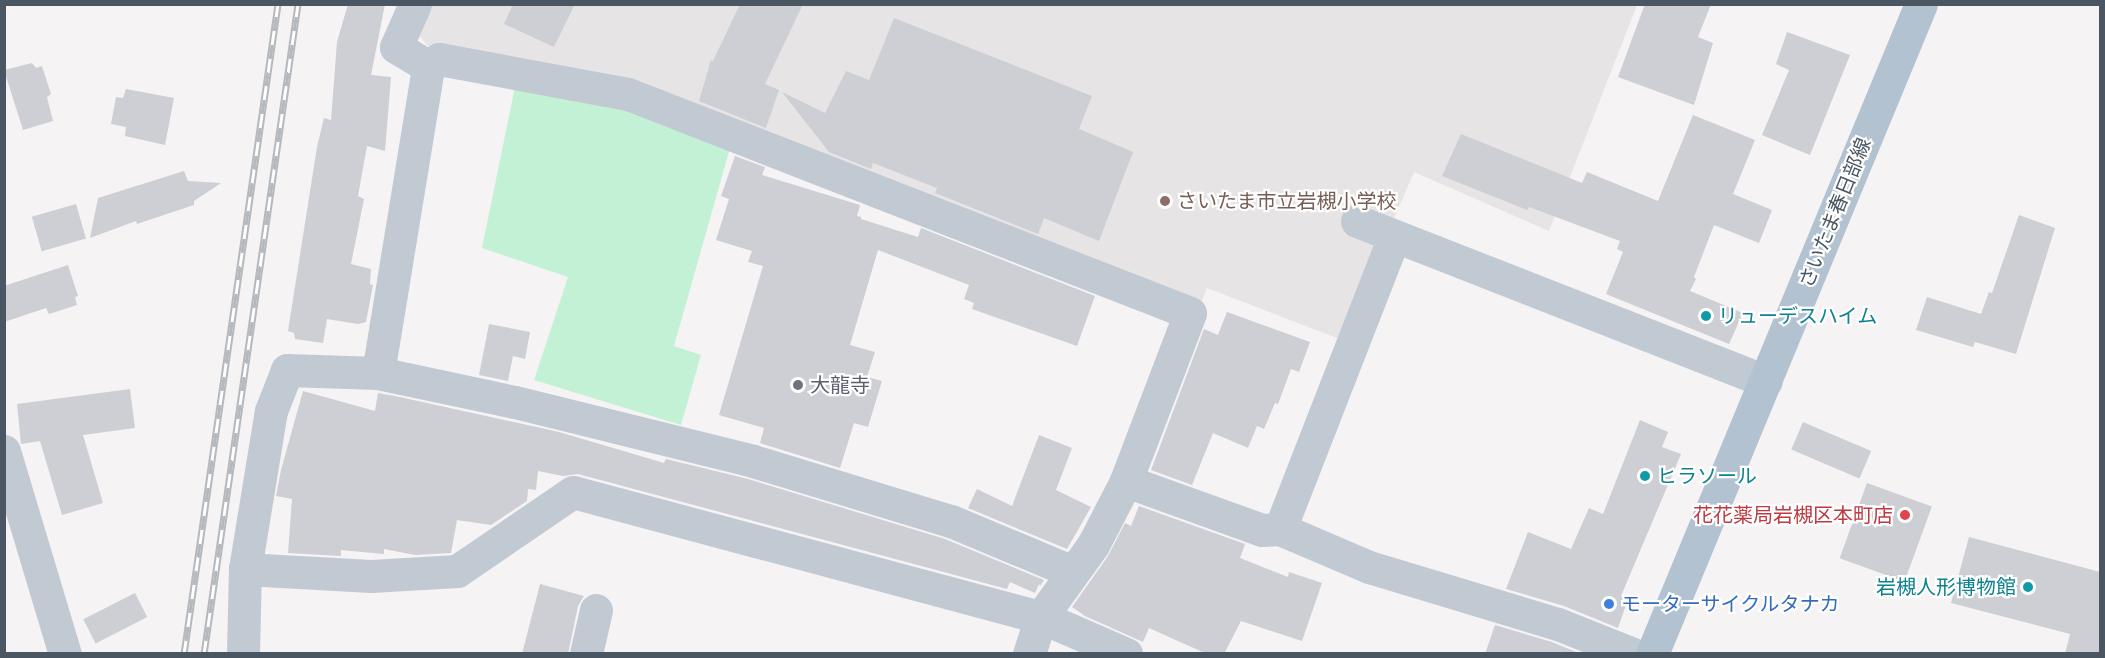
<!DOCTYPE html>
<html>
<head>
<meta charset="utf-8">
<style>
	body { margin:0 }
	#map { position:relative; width:2105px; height:658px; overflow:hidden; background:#f5f3f3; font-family:"Fira Sans","Noto Sans JP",sans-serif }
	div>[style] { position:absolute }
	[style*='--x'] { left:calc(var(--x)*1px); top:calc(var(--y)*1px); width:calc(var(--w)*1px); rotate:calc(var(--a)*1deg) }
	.education>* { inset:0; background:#e6e4e5 }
	.green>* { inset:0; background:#c3f1d5 }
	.building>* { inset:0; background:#cdcfd5; transform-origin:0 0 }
	.minor>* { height:33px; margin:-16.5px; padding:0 16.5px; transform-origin:16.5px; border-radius:16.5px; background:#c1cad2 }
	.major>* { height:33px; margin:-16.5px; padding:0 16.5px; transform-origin:16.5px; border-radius:16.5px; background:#b3c2d1 }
	.rail>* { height:7px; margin-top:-3.5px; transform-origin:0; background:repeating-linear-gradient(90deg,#fff 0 14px,#b5b8bd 0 28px); box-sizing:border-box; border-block:2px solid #b5b8bd }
	.dots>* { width:16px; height:16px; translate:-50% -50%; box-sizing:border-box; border:3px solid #fff; border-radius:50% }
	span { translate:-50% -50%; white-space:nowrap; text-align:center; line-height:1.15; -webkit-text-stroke:4.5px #fff; paint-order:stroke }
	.education-label { font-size:20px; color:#785e54 }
	.left { translate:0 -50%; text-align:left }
	.street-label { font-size:20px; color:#4a5661 }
	.culture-label { font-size:20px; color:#0d838f }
	.right { translate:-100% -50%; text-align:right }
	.worship-label { font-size:20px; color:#5b616d }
	.health-label { font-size:20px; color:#be3a42 }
	.shop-label { font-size:20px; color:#366cbe }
	.frame { position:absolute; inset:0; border:6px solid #4a5661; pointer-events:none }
</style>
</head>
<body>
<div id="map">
	<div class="education">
		<div style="clip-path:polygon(430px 4px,1637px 5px,1549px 231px,1414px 172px,1342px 340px,1207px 288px,1201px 303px,527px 59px,428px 46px,417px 33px)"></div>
	</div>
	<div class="green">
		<div style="clip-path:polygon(516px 82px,587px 95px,730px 148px,674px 346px,701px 355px,681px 425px,534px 380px,568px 277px,482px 248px)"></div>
	</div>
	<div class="building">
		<div style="clip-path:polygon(348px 4px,385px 4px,371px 75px,391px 77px,385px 151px,367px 146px,358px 196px,364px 199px,351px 264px,371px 269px,370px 284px,373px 285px,366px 322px,358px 324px,327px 319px,323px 343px,295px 339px,294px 333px,288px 331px,317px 147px,324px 118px,331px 120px,337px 42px)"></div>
		<div style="clip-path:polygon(513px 4px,575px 4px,554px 47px,504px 24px)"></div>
		<div style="clip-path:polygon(740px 4px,803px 4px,765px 84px,779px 90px,766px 128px,699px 101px,711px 60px,713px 61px)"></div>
		<div style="clip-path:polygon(1645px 4px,1711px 4px,1698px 37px,1713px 43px,1694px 105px,1618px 77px)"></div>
		<div style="clip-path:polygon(894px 18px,1092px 96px,1079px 129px,1133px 152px,1099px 241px,1044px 218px,1038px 234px,935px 193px,937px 188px,873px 163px,871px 169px,829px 152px,782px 92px,825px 113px,846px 71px,869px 80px)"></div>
		<div style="clip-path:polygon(1787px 32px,1850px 55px,1810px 155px,1762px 135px,1789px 70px,1776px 64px)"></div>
		<div style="clip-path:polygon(32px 63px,36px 68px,42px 66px,51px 94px,47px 97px,53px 121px,23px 130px,4px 70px)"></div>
		<div style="clip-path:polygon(126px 89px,174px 98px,165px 145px,125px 136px,126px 127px,111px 124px,116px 97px,123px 98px)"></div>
		<div style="clip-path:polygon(1693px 115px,1755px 140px,1733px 194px,1772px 210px,1759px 243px,1714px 225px,1694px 277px,1696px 279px,1690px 291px,1743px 313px,1729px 344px,1606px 294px,1623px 252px,1617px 249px,1620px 241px,1529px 207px,1527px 210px,1442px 176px,1461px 134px,1582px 183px,1587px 172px,1658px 201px)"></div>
		<div style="clip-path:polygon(735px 156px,765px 167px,762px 175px,860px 205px,857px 216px,861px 217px,861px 219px,918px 237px,921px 228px,1095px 296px,1077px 346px,972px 309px,974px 303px,964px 299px,969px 285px,878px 250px,850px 345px,875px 352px,867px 377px,882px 381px,868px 427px,854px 423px,840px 468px,760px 443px,764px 428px,719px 415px,763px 266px,748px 262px,752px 251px,716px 240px,729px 199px,721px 196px)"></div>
		<div style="clip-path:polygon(184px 171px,188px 181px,221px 183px,194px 201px,194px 205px,137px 224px,136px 221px,90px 238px,98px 198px)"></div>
		<div style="left:76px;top:204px;width:36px;height:46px;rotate:74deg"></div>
		<div style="clip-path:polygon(2019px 215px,2055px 228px,2016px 354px,1975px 342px,1973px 347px,1916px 330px,1927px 297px,1981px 314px,1989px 292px,1992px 293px)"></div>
		<div style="clip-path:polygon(68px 265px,78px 296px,75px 297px,77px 305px,49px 314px,46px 308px,4px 322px,4px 286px)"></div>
		<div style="clip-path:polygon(1227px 312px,1310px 342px,1299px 372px,1291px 369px,1278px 404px,1275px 403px,1264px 429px,1257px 426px,1248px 448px,1213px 433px,1192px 485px,1151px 470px,1204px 329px,1218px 335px)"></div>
		<div style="clip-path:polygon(489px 324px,530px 332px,525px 359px,513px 356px,508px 381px,479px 375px)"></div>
		<div style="clip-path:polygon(130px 389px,135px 428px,83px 435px,103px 503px,62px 515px,40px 441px,21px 444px,17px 404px)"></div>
		<div style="clip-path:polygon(303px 391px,375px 411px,378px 393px,395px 396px,559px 432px,664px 463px,666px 459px,748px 479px,945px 539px,1044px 580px,1040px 586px,1039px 584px,1035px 593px,1010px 582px,1007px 589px,578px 474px,563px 476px,538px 471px,536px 490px,528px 489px,527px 501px,491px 525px,457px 520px,451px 553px,415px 555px,384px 549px,384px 554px,341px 550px,341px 556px,288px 553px,292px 499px,276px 496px,281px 470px)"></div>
		<div style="clip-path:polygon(1640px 420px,1668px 432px,1662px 447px,1681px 454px,1621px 596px,1628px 599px,1618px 628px,1564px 606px,1506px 589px,1528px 532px,1571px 549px,1589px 508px,1603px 514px)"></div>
		<div style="left:1803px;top:422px;width:74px;height:30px;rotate:23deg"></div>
		<div style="clip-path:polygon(1039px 435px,1072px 448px,1056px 490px,1091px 507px,1067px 549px,968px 508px,977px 489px,1012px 506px)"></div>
		<div style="left:1867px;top:483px;width:69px;height:80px;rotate:20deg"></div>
		<div style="clip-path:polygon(1139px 506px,1245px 544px,1240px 558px,1288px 577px,1289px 572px,1322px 583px,1302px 641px,1241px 621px,1224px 654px,1207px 654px,1149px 628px,1143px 642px,1085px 616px,1072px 607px,1108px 556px,1125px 523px,1131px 526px)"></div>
		<div style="clip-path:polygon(1969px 537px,2100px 572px,2100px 654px,2065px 654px,2070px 634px,1951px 603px)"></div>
		<div style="clip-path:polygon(540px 584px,584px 596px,578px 606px,568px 654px,522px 654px)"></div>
		<div style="left:135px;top:593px;width:27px;height:58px;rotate:63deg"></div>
		<div style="clip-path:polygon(1495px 625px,1552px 642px,1581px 654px,1485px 654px)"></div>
	</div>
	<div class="minor">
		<div style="--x:415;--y:4;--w:47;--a:113.8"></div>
		<div style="--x:396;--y:47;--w:37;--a:31"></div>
		<div style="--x:1357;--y:221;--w:439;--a:21.4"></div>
		<div style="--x:378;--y:373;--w:311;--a:-80.7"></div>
		<div style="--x:428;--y:66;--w:13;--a:-32"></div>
		<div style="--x:439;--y:59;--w:192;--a:10.5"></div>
		<div style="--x:628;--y:94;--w:603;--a:21.29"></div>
		<div style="--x:1190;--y:313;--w:180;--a:110.9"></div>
		<div style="--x:4;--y:451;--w:212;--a:73.3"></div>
		<div style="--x:1280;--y:529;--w:314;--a:-68.7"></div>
		<div style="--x:245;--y:569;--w:126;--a:3.2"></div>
		<div style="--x:371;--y:576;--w:86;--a:-3.3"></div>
		<div style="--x:457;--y:571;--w:140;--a:-34.3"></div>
		<div style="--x:573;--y:492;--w:484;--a:15"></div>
		<div style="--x:1041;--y:617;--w:93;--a:23.5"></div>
		<div style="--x:243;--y:654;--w:85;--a:-88.7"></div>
		<div style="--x:245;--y:569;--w:160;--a:-80.7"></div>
		<div style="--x:271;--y:411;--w:44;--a:-68.7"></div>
		<div style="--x:287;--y:370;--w:91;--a:1.9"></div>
		<div style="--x:378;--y:373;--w:140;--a:12"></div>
		<div style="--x:515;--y:402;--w:245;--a:13.9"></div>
		<div style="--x:753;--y:461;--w:207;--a:16.9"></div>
		<div style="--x:951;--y:521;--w:132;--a:22.7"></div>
		<div style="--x:586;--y:654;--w:45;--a:-77.2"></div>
		<div style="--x:1029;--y:654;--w:39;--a:-72"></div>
		<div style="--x:1041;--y:617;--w:89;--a:-54.2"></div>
		<div style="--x:1093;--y:545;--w:72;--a:-62.7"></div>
		<div style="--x:1126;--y:481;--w:145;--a:19.8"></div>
		<div style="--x:1262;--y:530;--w:18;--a:-3"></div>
		<div style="--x:1280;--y:529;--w:97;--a:23.1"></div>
		<div style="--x:1369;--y:567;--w:197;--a:16.8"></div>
		<div style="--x:1558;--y:624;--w:81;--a:21.8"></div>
	</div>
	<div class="major">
		<div style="--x:1652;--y:654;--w:703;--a:-67.52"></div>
	</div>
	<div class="rail">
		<div style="--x:184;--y:654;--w:657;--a:-81.77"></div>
		<div style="--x:204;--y:654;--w:657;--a:-81.77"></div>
	</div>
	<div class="dots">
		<div style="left:1165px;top:201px;background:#8d6e63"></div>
		<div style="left:1706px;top:316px;background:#0f9aa8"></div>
		<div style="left:798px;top:385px;background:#6b7280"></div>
		<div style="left:1645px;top:476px;background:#0f9aa8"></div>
		<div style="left:1905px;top:515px;background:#e0444e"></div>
		<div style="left:2028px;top:587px;background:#0f9aa8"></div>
		<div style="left:1609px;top:604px;background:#3f7fe0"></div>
	</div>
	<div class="education-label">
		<span class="left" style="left:1177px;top:201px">さいたま市立岩槻小学校</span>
	</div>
	<div class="street-label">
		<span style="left:1835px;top:213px;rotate:-68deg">さいたま春日部線</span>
	</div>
	<div class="culture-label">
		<span class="left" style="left:1718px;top:316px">リューデスハイム</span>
		<span class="left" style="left:1657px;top:476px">ヒラソール</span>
		<span class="right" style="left:2016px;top:587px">岩槻人形博物館</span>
	</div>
	<div class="worship-label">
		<span class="left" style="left:810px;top:385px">大龍寺</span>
	</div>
	<div class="health-label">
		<span class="right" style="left:1893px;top:515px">花花薬局岩槻区本町店</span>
	</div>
	<div class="shop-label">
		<span class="left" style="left:1621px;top:604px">モーターサイクルタナカ</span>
	</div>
	<div class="frame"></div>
</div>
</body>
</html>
